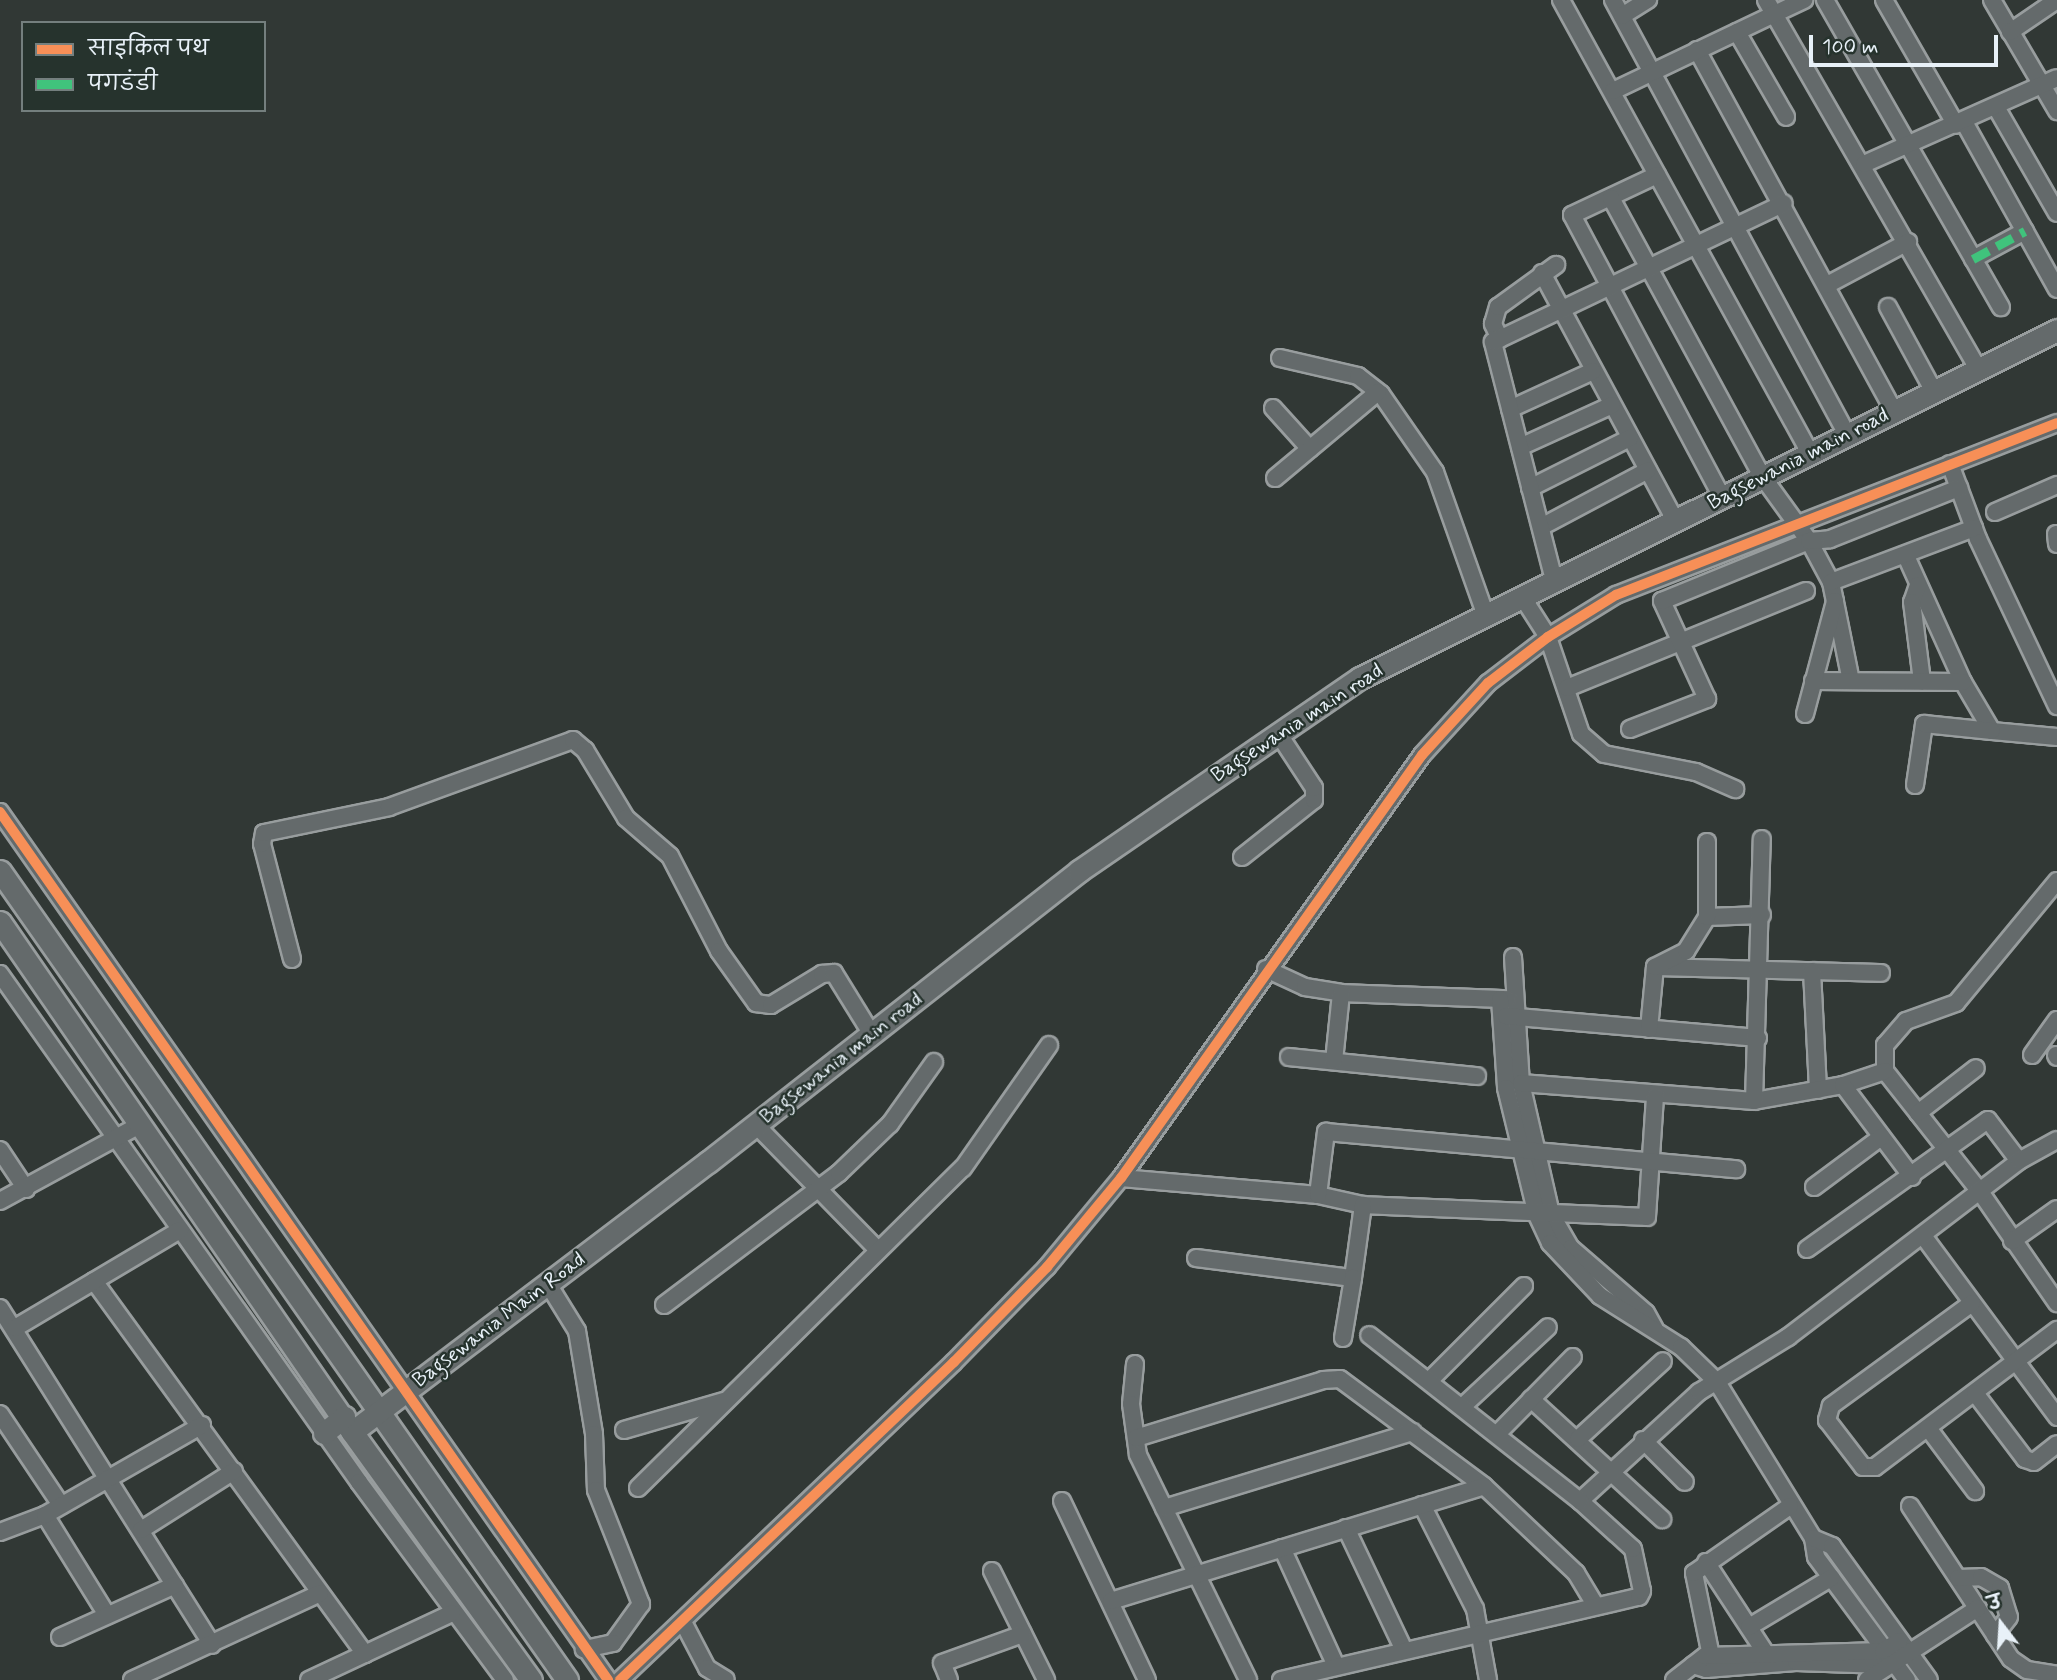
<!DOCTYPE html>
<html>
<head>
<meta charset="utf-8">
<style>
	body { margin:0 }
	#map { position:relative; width:2057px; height:1680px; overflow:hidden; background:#313835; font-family:Mynerve,"Playpen Sans Deva",sans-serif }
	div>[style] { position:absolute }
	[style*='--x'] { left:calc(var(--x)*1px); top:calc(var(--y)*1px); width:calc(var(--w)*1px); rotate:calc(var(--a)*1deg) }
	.roads { filter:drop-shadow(2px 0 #989d9e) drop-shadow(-2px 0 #989d9e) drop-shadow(0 2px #989d9e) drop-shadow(0 -2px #989d9e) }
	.minor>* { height:16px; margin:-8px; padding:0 8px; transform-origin:8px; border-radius:8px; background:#646a6b }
	.major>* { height:21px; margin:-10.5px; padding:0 10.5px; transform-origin:10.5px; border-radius:10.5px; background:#646a6b }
	.quiet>* { height:9px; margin-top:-4.5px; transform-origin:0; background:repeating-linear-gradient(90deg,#40c37c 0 18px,transparent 0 27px) }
	.cycleway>* { height:10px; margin:-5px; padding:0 5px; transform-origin:5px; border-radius:5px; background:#f78f57 }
	span { translate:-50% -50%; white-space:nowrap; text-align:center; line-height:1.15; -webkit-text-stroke:5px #26332d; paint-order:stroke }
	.street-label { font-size:21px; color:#e8f1f8 }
	.legend { position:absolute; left:21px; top:21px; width:245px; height:91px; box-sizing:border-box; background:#26332d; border:2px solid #747f7e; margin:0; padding:9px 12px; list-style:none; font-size:21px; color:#e8f1f8 }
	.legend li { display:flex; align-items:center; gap:14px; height:35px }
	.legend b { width:35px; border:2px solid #747f7e }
	.north { position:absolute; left:1966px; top:1589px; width:70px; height:70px; -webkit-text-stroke:5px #26332d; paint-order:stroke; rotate:343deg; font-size:19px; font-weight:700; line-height:28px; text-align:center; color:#e8f1f8 }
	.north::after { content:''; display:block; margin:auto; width:24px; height:32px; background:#e8f1f8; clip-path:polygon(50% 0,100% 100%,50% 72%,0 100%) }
	.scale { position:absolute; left:1809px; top:35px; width:189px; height:32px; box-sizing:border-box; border:4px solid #e8f1f8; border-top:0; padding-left:9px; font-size:21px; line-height:24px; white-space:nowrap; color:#e8f1f8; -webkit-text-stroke:5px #26332d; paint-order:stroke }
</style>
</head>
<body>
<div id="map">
	<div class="roads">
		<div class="minor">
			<div style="--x:1561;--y:0;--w:517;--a:61.2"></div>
			<div style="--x:1613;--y:0;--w:493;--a:61.7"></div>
			<div style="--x:1766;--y:0;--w:425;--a:60.1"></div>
			<div style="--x:1825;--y:0;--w:354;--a:60.2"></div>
			<div style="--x:1884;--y:0;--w:144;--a:60.1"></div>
			<div style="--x:1992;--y:0;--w:129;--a:59.6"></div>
			<div style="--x:1622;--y:16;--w:31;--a:-32"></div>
			<div style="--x:1737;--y:32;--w:98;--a:60"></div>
			<div style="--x:2010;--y:32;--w:57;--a:-34.2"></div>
			<div style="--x:1697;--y:50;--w:410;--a:61.4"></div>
			<div style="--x:1613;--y:91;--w:212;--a:-25.5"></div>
			<div style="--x:1996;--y:107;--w:122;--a:60.1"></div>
			<div style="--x:1964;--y:122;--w:191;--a:60.9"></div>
			<div style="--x:1864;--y:164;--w:211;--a:-24"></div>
			<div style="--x:1657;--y:175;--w:94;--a:154.8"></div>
			<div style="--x:1572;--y:215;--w:319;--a:62"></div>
			<div style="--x:1611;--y:198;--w:316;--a:61.5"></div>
			<div style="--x:1762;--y:476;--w:80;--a:54.1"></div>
			<div style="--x:1809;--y:541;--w:47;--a:61.8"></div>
			<div style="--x:1831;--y:582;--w:101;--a:78.6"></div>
			<div style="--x:1973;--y:259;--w:59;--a:-28.3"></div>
			<div style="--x:1542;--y:273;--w:283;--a:61.7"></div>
			<div style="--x:1827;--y:285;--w:92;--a:-28"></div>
			<div style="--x:1888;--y:307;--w:94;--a:61.5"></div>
			<div style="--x:1500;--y:339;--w:17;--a:-115"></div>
			<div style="--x:1493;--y:324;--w:18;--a:-74"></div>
			<div style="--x:1498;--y:307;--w:72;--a:-35.9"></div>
			<div style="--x:1280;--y:358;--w:80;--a:13"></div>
			<div style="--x:1358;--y:376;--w:29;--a:38"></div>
			<div style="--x:1381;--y:394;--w:95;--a:55.3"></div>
			<div style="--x:1435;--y:472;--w:153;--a:70.5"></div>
			<div style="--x:1273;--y:408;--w:55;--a:47.9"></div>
			<div style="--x:1510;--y:409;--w:91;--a:-24.6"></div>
			<div style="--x:1520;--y:447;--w:101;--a:-24.5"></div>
			<div style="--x:1950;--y:464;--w:80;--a:69.5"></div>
			<div style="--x:1978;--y:539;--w:185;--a:64.7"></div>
			<div style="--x:1275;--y:478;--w:134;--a:-39.9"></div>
			<div style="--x:1530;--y:488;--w:112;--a:-26.6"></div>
			<div style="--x:1995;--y:512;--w:68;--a:-23.5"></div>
			<div style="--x:1541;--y:527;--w:121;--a:-28"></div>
			<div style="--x:2056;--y:534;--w:10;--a:84"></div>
			<div style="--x:1906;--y:556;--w:138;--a:65.7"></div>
			<div style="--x:1963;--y:682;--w:57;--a:59.4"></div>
			<div style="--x:1992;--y:731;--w:65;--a:5.3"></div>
			<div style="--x:1831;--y:582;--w:153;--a:-20.7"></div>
			<div style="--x:1555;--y:584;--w:250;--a:-104.4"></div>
			<div style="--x:1493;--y:342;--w:322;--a:-25.5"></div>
			<div style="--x:1918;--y:585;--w:18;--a:109"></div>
			<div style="--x:1912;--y:602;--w:80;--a:82.8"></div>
			<div style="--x:1523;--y:598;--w:46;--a:57.3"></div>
			<div style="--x:1548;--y:637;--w:102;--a:71.2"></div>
			<div style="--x:1581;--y:734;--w:30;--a:41"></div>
			<div style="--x:1604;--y:754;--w:94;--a:11.1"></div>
			<div style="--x:1696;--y:772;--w:43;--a:23.6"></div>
			<div style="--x:1813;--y:681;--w:150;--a:0.4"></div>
			<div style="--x:1567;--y:688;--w:258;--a:-22.1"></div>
			<div style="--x:1805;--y:714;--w:117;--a:-75.1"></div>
			<div style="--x:1630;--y:729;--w:83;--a:-21.3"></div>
			<div style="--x:1707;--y:699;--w:108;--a:-114.7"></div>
			<div style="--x:1662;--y:601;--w:159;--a:-22.2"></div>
			<div style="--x:1809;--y:541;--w:21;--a:-5"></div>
			<div style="--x:1830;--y:539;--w:139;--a:-21.6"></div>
			<div style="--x:1915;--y:785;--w:62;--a:-81.6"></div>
			<div style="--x:1924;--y:724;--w:68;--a:5.9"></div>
			<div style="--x:0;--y:812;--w:1060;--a:54.99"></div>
			<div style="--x:1242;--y:857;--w:92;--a:-38.4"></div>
			<div style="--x:1314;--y:800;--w:12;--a:-90"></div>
			<div style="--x:1314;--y:788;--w:66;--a:-123.2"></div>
			<div style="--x:2057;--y:881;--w:158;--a:129.6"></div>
			<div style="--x:1956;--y:1003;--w:53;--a:160.2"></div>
			<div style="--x:1906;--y:1021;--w:32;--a:131"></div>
			<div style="--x:1885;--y:1045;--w:26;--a:90"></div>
			<div style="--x:1885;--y:1071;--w:155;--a:51.8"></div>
			<div style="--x:1981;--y:1193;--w:134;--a:55.4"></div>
			<div style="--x:1707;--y:917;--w:55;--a:-2.1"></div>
			<div style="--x:1513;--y:957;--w:126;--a:86.4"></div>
			<div style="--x:1521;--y:1083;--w:134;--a:77.1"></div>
			<div style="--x:1551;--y:1214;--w:39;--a:60"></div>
			<div style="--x:1571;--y:1248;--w:99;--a:40.9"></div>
			<div style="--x:1646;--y:1313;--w:18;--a:61"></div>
			<div style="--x:292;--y:959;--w:119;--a:-104.6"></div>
			<div style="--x:262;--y:844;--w:11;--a:-80"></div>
			<div style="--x:264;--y:833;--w:128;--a:-11.7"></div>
			<div style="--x:389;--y:807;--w:196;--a:-20"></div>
			<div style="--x:573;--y:740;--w:16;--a:40"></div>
			<div style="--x:585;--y:750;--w:79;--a:58.9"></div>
			<div style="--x:626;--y:818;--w:58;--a:40.8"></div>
			<div style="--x:670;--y:856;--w:107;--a:62.7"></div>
			<div style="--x:719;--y:951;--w:64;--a:54.6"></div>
			<div style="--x:756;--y:1003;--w:15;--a:8"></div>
			<div style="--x:771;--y:1005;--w:60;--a:-31.3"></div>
			<div style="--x:822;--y:974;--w:12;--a:-5"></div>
			<div style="--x:834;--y:973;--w:70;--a:58.3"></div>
			<div style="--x:1655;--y:967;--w:226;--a:1.5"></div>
			<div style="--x:1266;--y:969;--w:43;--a:24.8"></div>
			<div style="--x:1305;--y:987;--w:36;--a:9"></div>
			<div style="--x:1341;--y:993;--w:167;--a:2.1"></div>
			<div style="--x:1812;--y:971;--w:119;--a:87.1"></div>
			<div style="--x:0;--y:974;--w:622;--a:54.75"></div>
			<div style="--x:359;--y:1482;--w:246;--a:53.6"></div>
			<div style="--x:1500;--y:999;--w:89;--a:86.1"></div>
			<div style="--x:1506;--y:1088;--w:131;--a:76.3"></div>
			<div style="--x:1537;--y:1215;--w:31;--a:65"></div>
			<div style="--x:1550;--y:1243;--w:73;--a:46.7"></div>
			<div style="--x:1600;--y:1296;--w:96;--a:32.2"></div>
			<div style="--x:1681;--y:1347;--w:50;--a:44.2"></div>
			<div style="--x:1717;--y:1382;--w:183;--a:58.4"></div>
			<div style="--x:1813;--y:1538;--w:19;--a:81"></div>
			<div style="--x:1816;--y:1557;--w:153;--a:53.5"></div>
			<div style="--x:1506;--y:1016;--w:253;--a:5"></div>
			<div style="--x:1649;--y:1029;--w:62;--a:-84.5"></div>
			<div style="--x:1655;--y:967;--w:35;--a:-27"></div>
			<div style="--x:1686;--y:951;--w:40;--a:-58"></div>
			<div style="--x:1707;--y:917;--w:75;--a:-90"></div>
			<div style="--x:2032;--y:1055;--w:43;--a:-54.5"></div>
			<div style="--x:2056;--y:1055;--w:2;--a:63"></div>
			<div style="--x:1289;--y:1057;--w:189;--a:5.8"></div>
			<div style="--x:1334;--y:1061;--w:68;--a:-84.1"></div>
			<div style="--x:1521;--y:1083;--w:234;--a:4.4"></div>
			<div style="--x:1754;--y:1101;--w:90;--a:-10.2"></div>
			<div style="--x:1843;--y:1085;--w:44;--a:-18.4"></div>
			<div style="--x:1843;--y:1085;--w:115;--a:53.1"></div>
			<div style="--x:1754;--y:1101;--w:262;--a:-88.3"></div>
			<div style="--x:1918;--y:1113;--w:73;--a:-37.8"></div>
			<div style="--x:756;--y:1125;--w:175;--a:45.7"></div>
			<div style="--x:0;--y:1150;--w:47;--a:56.3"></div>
			<div style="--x:1121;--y:1178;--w:198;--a:4.9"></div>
			<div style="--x:1318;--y:1195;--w:46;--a:12.5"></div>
			<div style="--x:1363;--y:1205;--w:284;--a:2.4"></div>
			<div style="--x:1647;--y:1217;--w:121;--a:-86.2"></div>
			<div style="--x:1814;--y:1187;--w:84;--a:-36.7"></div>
			<div style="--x:1318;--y:1195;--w:64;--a:-82.8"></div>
			<div style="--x:1326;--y:1132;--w:412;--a:5.2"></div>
			<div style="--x:0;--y:1201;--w:161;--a:-28.6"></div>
			<div style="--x:1924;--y:1237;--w:224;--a:53.5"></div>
			<div style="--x:2012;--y:1241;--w:55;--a:-35.4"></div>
			<div style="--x:1807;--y:1249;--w:222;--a:-35.5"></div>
			<div style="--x:1988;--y:1120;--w:51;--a:52.9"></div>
			<div style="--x:1196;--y:1258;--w:158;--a:7.3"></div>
			<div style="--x:1353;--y:1278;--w:74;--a:-82.2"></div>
			<div style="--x:94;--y:1281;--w:461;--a:54"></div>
			<div style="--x:548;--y:1284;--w:55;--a:58.3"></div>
			<div style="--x:577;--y:1331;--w:104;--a:80.6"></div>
			<div style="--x:594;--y:1434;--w:56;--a:88"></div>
			<div style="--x:596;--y:1490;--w:123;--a:68.5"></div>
			<div style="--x:641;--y:1604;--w:48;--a:125.7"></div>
			<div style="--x:613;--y:1643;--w:30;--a:168"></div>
			<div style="--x:1972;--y:1303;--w:175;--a:143.9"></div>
			<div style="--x:1831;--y:1406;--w:15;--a:106"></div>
			<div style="--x:1827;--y:1420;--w:59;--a:52.5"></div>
			<div style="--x:1863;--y:1467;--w:12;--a:0"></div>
			<div style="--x:1875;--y:1467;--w:228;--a:-37"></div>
			<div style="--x:664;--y:1305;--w:219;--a:-37"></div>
			<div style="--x:839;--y:1173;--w:71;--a:-43.9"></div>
			<div style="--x:890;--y:1124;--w:76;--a:-54.6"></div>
			<div style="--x:0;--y:1308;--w:398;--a:57.8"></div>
			<div style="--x:15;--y:1328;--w:192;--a:-30.7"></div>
			<div style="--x:1343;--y:1338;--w:61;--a:-80.5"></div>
			<div style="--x:1135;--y:1364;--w:40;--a:95.7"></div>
			<div style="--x:1131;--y:1404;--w:51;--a:82.2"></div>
			<div style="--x:1138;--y:1455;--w:250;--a:63.9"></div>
			<div style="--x:1430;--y:1380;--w:133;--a:-45"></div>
			<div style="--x:1975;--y:1393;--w:83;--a:52.9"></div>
			<div style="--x:2025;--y:1459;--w:9;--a:18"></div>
			<div style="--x:2034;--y:1462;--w:29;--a:-38"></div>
			<div style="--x:1531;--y:1399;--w:178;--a:42.5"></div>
			<div style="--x:1462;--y:1407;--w:117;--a:-42.9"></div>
			<div style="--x:0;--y:1414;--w:110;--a:56.2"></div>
			<div style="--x:1928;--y:1428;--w:79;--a:53.3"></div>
			<div style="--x:624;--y:1430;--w:104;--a:-16.2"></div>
			<div style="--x:1497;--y:1434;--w:108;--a:-45.4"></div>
			<div style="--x:1136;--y:1438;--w:196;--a:-17.2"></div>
			<div style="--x:1323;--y:1380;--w:17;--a:-3"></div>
			<div style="--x:1340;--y:1379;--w:179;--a:36.6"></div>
			<div style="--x:1484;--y:1486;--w:127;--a:43.4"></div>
			<div style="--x:1576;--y:1573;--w:37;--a:59"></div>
			<div style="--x:1578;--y:1439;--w:115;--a:-42.5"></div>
			<div style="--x:1643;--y:1440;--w:59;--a:45"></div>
			<div style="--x:638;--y:1488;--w:456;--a:-44.6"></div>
			<div style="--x:963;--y:1168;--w:150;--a:-55"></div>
			<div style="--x:1062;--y:1501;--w:198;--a:64.6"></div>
			<div style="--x:1580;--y:1501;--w:161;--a:-42.5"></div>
			<div style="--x:1699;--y:1392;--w:105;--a:-31.7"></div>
			<div style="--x:1788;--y:1337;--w:290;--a:-37.3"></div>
			<div style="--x:2019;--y:1161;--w:43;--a:-28.9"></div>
			<div style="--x:1422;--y:1505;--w:117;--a:63"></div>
			<div style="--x:1475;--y:1609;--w:72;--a:79.6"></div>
			<div style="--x:1910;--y:1506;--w:183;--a:56.6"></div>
			<div style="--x:2011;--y:1659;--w:19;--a:35"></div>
			<div style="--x:2027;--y:1670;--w:30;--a:9"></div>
			<div style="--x:1164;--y:1508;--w:260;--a:-17"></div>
			<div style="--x:45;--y:1515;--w:118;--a:58.2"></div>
			<div style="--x:1346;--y:1528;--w:135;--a:64.6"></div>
			<div style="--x:141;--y:1530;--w:110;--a:-32.4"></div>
			<div style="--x:0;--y:1532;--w:48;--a:-20.7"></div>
			<div style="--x:45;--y:1515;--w:181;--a:-29.8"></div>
			<div style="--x:1813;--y:1538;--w:21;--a:23"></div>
			<div style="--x:1832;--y:1546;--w:165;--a:54.1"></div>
			<div style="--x:1282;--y:1548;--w:130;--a:65.4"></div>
			<div style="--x:1706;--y:1562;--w:108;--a:56.8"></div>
			<div style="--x:992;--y:1571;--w:122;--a:63.6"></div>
			<div style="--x:1958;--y:1578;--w:23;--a:-2"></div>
			<div style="--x:1981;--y:1577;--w:22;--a:30"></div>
			<div style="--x:2000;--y:1588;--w:30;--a:73"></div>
			<div style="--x:2009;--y:1617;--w:23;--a:128"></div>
			<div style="--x:1111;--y:1601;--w:390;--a:-17.1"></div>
			<div style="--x:683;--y:1622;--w:52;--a:62.4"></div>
			<div style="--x:707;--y:1668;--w:22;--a:32"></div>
			<div style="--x:1749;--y:1627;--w:96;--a:-30.9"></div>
			<div style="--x:60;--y:1637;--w:126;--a:-24.3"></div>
			<div style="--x:1711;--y:1656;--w:85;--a:-101.6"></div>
			<div style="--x:1694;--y:1573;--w:117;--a:-34.9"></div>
			<div style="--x:1693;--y:1665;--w:14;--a:17"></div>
			<div style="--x:1706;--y:1669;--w:90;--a:-4.4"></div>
			<div style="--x:1796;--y:1662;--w:88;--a:2"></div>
			<div style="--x:132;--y:1680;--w:207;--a:-24.8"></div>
			<div style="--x:309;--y:1680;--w:158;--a:-25.1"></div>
			<div style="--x:620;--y:1680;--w:461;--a:-43.6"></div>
			<div style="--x:954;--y:1362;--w:133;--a:-45.6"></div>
			<div style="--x:1047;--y:1267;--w:116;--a:-50.3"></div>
			<div style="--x:1121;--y:1178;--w:519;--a:-54.56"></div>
			<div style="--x:1422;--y:755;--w:98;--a:-47.5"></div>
			<div style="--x:1488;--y:683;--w:76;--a:-37.5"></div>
			<div style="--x:1548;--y:637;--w:80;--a:-31.7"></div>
			<div style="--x:1616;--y:595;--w:473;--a:-21.3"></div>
			<div style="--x:949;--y:1680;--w:18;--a:-112"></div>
			<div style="--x:942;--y:1663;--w:86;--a:-19.7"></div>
			<div style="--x:1281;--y:1680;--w:367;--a:-13.1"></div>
			<div style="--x:1639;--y:1597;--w:7;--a:-63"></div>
			<div style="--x:1642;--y:1591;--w:43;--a:-102.1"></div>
			<div style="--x:1633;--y:1549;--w:72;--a:-137.8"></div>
			<div style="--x:1580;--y:1501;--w:268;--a:-141.8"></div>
			<div style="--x:1674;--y:1680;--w:39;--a:-38"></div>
			<div style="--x:1705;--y:1656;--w:178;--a:-1.6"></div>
			<div style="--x:1883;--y:1651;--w:19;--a:-32"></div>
			<div style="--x:1867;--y:1680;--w:132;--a:-33"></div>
		</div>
		<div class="major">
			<div style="--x:0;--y:871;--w:988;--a:54.97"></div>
			<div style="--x:0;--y:922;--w:620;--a:55.39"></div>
			<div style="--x:352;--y:1432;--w:306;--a:54.2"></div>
			<div style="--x:352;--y:1432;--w:447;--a:-37.2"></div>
			<div style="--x:708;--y:1162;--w:472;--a:-38.1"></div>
			<div style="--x:1079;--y:871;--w:341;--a:-34.5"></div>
			<div style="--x:1360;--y:678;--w:779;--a:-26.53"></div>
			<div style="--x:324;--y:1433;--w:26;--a:-39"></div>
		</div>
	</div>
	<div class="quiet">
		<div style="--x:1973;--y:259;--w:59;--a:-28.3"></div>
	</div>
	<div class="cycleway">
		<div style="--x:0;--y:812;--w:1060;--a:54.99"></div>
		<div style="--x:620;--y:1680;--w:461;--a:-43.6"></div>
		<div style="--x:954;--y:1362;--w:133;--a:-45.6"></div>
		<div style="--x:1047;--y:1267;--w:116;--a:-50.3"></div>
		<div style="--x:1121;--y:1178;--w:519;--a:-54.56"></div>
		<div style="--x:1422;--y:755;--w:98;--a:-47.5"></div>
		<div style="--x:1488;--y:683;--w:76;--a:-37.5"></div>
		<div style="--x:1548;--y:637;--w:80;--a:-31.7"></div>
		<div style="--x:1616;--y:595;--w:473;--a:-21.3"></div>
	</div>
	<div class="street-label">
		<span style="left:1798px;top:459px;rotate:-27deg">Bagsewania main road</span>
		<span style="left:1297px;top:723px;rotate:-33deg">Bagsewania main road</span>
		<span style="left:841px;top:1058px;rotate:-38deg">Bagsewania main road</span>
		<span style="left:499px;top:1320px;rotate:-37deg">Bagsewania Main Road</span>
	</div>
	<ul class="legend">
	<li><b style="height:9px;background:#f78f57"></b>साइकिल पथ</li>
	<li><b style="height:9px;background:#40c37c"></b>पगडंडी</li>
	</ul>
	<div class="north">उ</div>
	<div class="scale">100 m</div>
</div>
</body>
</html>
